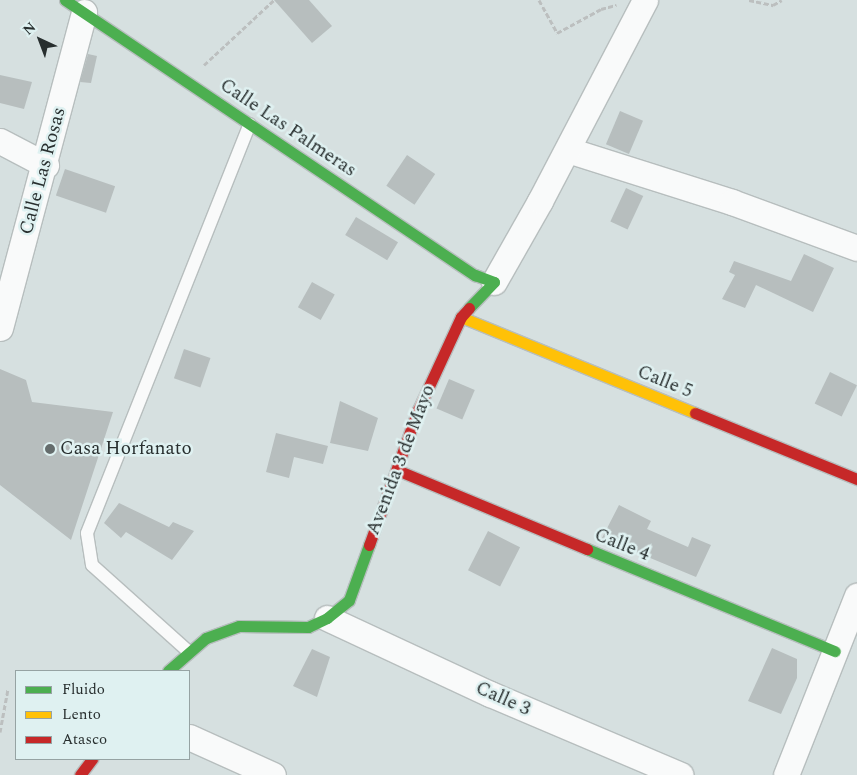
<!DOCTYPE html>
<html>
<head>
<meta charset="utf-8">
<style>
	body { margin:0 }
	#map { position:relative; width:857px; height:775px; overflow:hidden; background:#d6e0e0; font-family:Spectral,serif }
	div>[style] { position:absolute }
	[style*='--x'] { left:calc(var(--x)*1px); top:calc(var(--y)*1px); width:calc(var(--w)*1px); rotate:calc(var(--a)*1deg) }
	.building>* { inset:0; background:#b7bebe; transform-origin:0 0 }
	.path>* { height:3px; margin-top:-1.5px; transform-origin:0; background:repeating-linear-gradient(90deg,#bcbfbf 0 5px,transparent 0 7.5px) }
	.roads { filter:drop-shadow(1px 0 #b7bebe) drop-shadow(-1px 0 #b7bebe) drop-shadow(0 1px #b7bebe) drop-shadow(0 -1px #b7bebe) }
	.lane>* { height:12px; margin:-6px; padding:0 6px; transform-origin:6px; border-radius:6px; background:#f9fafa }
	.street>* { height:25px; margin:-12.5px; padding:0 12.5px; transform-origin:12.5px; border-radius:12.5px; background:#f9fafa }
	.fast>* { height:11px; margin:-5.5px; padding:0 5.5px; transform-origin:5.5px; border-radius:5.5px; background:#4caf50 }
	.slow>* { height:11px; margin:-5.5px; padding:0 5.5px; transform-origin:5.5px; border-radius:5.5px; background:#ffc107 }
	.jam>* { height:11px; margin:-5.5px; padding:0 5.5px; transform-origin:5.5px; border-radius:5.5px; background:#c62828 }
	.dots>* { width:14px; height:14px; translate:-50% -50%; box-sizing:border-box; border:2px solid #dff1f1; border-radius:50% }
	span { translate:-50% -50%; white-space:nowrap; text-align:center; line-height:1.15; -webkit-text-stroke:5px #dff1f1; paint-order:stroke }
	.street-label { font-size:19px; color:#282f2f }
	.poi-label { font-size:19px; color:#282f2f }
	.left { translate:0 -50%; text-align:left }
	.legend { position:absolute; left:15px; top:670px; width:175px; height:90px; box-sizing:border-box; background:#dff1f1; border:1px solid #96a3a3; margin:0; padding:6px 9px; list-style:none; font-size:15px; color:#282f2f }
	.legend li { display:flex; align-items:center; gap:10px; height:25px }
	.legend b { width:25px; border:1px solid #96a3a3 }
	.north { position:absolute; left:15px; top:15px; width:50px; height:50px; -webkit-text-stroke:4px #dff1f1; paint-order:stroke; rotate:317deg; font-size:14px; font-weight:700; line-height:20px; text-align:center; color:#282f2f }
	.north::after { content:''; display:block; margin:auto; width:18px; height:22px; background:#282f2f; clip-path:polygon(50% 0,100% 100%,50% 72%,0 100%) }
</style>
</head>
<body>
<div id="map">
	<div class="building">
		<div style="clip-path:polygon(274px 0,309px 0,332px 26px,312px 43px)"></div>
		<div style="clip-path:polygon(88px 54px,97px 56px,91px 83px,80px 82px)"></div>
		<div style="clip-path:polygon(0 75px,32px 82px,24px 109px,0 103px)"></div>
		<div style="left:620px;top:111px;width:25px;height:36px;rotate:23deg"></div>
		<div style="left:407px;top:155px;width:34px;height:37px;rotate:34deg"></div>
		<div style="left:65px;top:169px;width:53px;height:28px;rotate:19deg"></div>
		<div style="left:626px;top:188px;width:19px;height:37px;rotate:25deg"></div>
		<div style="left:356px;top:217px;width:49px;height:21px;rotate:31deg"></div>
		<div style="clip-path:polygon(804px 254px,834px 268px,813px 312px,756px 285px,745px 308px,722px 299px,735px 275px,729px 272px,734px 261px,791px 281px)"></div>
		<div style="left:312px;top:282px;width:26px;height:29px;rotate:29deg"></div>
		<div style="left:184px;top:349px;width:28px;height:31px;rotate:19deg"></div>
		<div style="clip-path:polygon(0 369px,26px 380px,32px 402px,113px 412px,71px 540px,0 485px)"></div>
		<div style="left:830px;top:372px;width:30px;height:35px;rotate:26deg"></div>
		<div style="left:449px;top:379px;width:28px;height:32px;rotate:23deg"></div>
		<div style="clip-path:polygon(340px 401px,378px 418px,368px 451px,330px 443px)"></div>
		<div style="clip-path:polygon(276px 433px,328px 446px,323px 464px,294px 457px,289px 478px,266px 472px)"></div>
		<div style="clip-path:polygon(119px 503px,169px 527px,173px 522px,194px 531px,172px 560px,126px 532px,121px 538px,104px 523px)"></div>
		<div style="clip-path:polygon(619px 505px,651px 521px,647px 529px,688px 547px,692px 537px,711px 545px,696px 577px,602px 538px)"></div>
		<div style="left:488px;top:531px;width:36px;height:44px;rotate:27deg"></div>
		<div style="clip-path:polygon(772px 648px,797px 659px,797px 678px,781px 714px,748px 701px)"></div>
		<div style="clip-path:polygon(312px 649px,330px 657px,317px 697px,293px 686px)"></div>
	</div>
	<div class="path">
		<div style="--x:539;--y:0;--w:38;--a:61"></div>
		<div style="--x:557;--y:33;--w:50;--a:-28.6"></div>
		<div style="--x:601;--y:9;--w:16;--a:-15"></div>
		<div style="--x:749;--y:0;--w:25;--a:12"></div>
		<div style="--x:773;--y:5;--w:10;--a:-29"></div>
		<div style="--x:204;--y:65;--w:96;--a:-42.9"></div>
		<div style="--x:0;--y:732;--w:44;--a:-79.5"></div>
	</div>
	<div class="roads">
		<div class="lane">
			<div style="--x:189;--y:652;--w:130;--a:-138.1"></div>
			<div style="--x:92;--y:565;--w:32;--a:-99"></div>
			<div style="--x:87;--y:533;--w:440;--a:-68.3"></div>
		</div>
		<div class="street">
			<div style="--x:0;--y:141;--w:52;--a:27.6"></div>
			<div style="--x:568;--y:150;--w:172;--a:17.6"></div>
			<div style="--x:732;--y:202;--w:133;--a:20.2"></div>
			<div style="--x:494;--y:282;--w:93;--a:-60.4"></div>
			<div style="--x:540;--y:201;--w:227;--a:-62.4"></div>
			<div style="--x:0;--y:328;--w:327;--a:-75.1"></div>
			<div style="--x:327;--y:618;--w:180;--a:25"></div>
			<div style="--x:490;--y:694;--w:207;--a:23"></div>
			<div style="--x:189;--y:737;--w:92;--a:24.3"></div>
			<div style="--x:786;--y:775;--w:193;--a:-68.4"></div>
		</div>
		<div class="fast">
			<div style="--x:65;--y:0;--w:494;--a:33.9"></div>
			<div style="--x:475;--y:275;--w:20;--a:20"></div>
			<div style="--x:494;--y:282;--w:36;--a:134"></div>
			<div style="--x:587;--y:549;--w:268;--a:22.4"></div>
			<div style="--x:168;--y:671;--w:50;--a:-41"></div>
			<div style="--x:206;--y:638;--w:35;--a:-20"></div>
			<div style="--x:239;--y:626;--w:69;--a:0.8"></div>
			<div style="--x:308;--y:627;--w:21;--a:-25"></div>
			<div style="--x:327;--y:618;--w:28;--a:-39"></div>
			<div style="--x:349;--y:600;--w:59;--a:-70"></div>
		</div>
		<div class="slow">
			<div style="--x:461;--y:317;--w:253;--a:22.3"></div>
		</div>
		<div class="jam">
			<div style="--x:695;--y:413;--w:175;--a:22.2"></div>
			<div style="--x:397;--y:470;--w:206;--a:22.6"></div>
			<div style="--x:369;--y:545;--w:144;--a:-70.1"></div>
			<div style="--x:418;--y:410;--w:102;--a:-65.2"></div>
			<div style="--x:461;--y:317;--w:12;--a:-48"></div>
			<div style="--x:80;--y:775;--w:20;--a:-53"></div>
		</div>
	</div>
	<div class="dots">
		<div style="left:50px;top:449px;background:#656d6d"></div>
	</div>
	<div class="street-label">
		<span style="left:288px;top:128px;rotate:34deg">Calle Las Palmeras</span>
		<span style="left:43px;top:171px;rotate:-75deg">Calle Las Rosas</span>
		<span style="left:665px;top:382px;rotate:22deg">Calle 5</span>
		<span style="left:401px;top:460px;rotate:-69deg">Avenida 3 de Mayo</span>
		<span style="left:622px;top:545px;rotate:22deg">Calle 4</span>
		<span style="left:503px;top:699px;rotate:24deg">Calle 3</span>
	</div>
	<div class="poi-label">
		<span class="left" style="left:60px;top:449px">Casa Horfanato</span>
	</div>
	<ul class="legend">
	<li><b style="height:6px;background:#4caf50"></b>Fluido</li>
	<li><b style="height:6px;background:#ffc107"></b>Lento</li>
	<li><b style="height:6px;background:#c62828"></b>Atasco</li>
	</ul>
	<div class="north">N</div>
</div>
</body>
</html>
